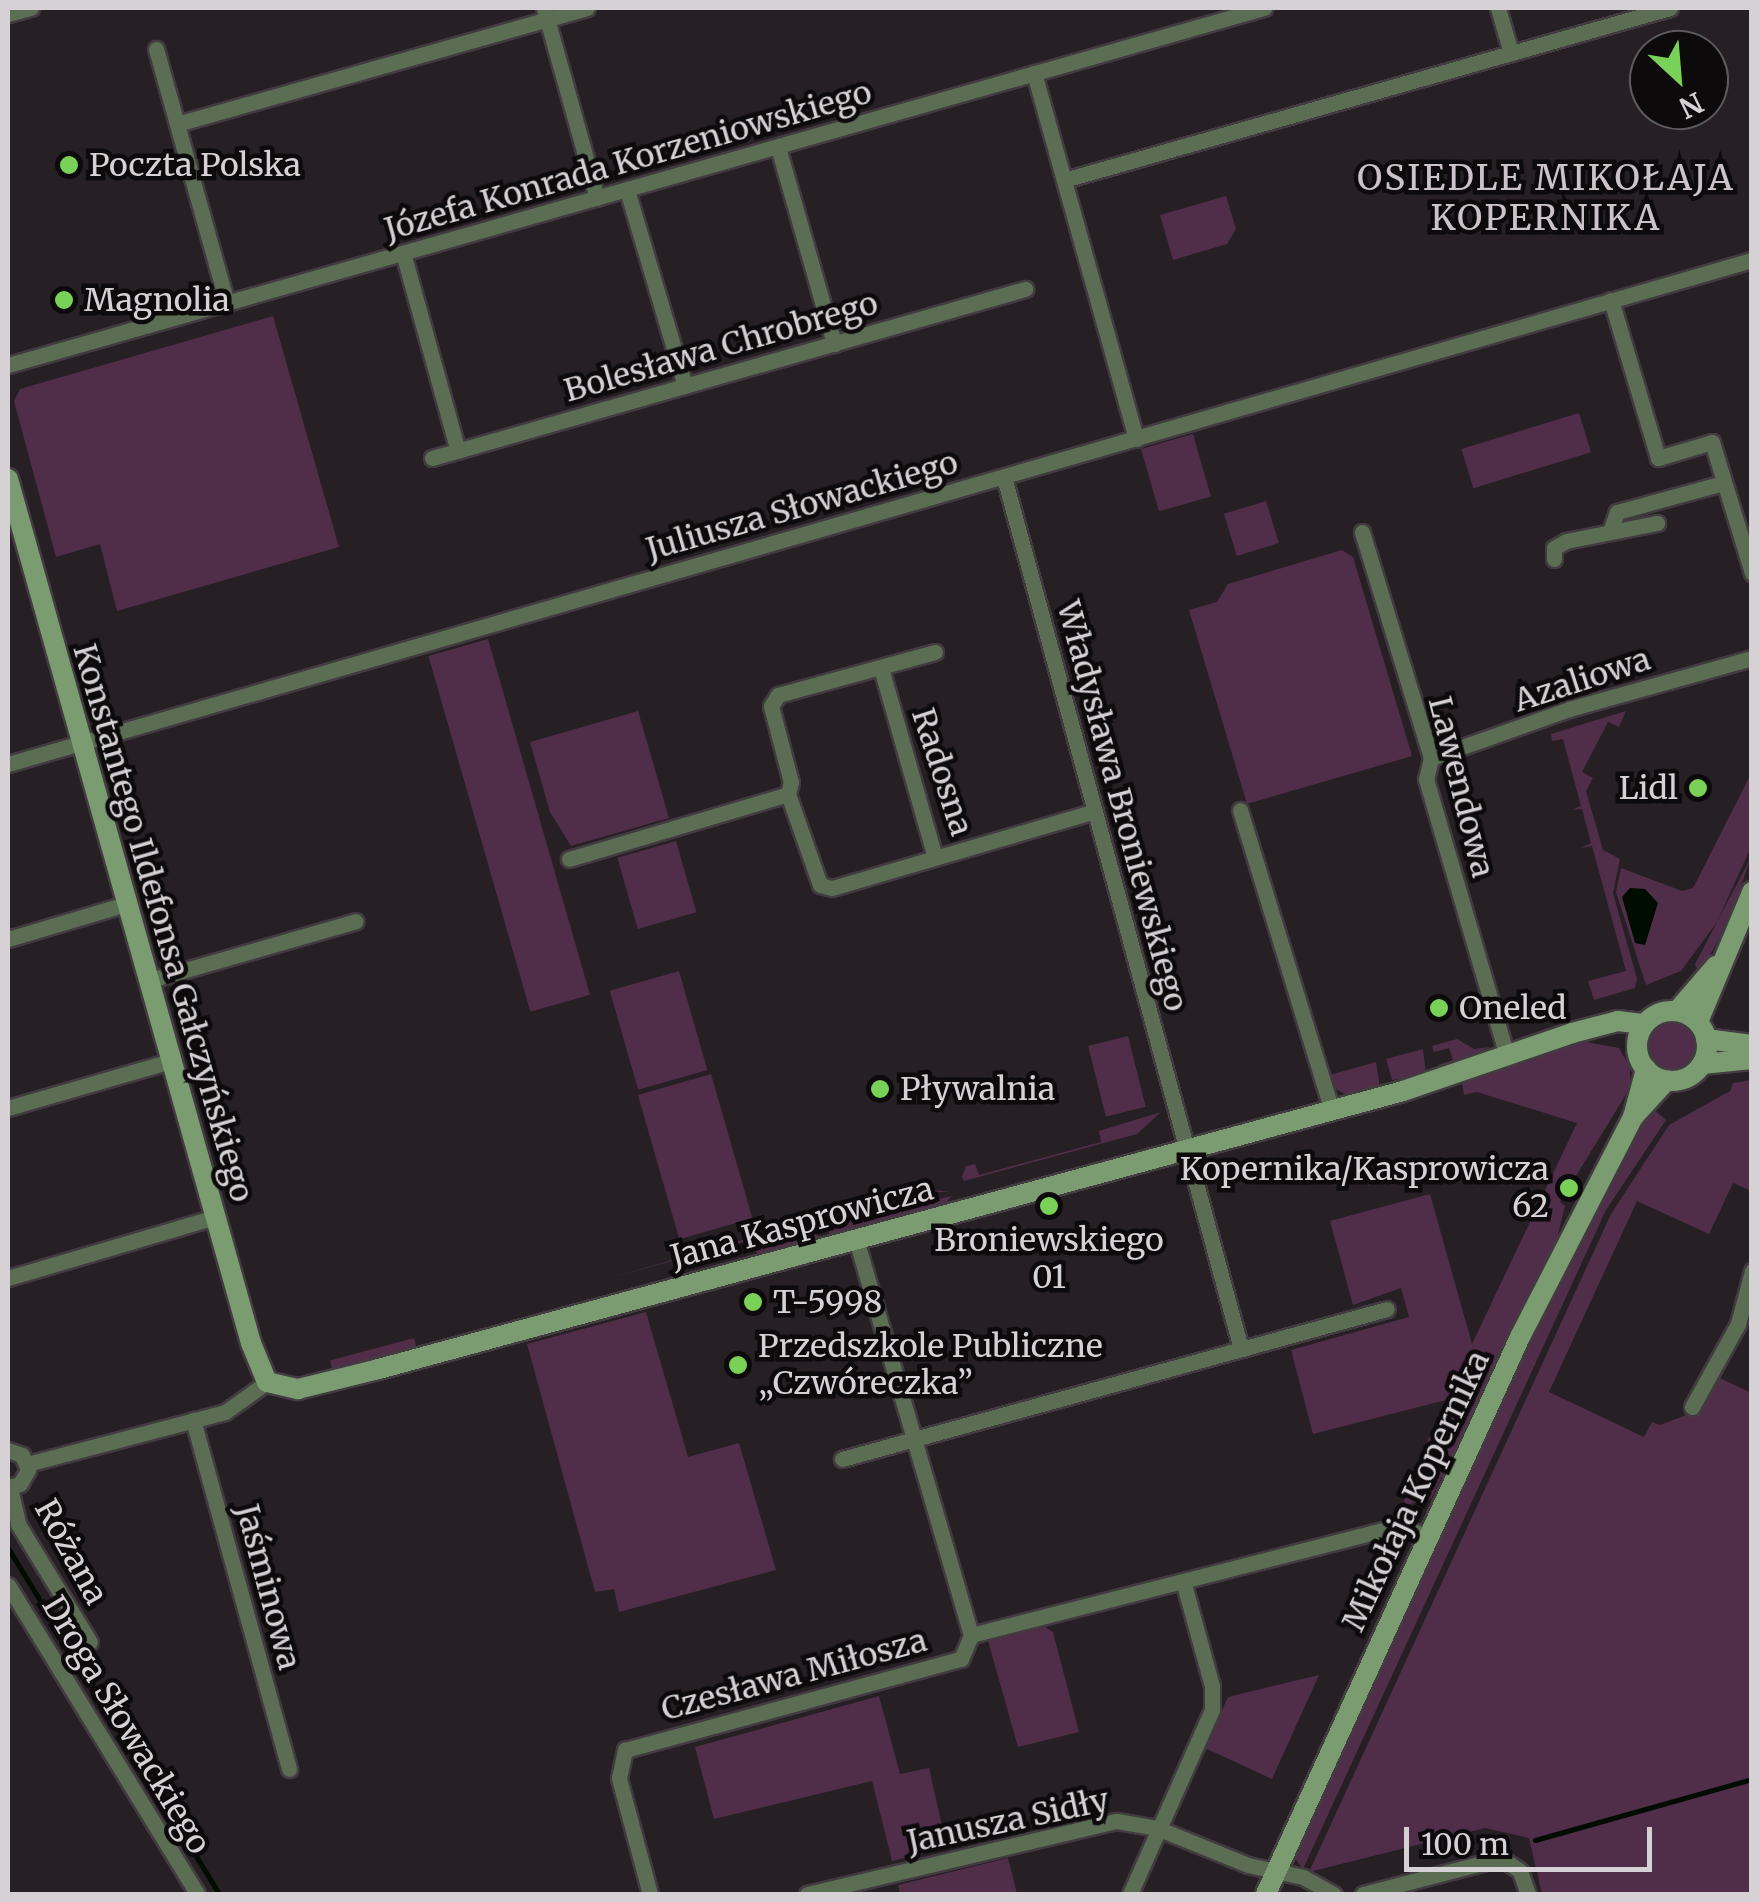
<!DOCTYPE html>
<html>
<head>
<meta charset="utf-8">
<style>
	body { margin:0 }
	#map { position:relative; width:1759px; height:1902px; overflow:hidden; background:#261f24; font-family:Merriweather,serif }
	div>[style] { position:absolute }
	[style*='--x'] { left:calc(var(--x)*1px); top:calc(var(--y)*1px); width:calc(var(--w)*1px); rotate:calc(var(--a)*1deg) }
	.green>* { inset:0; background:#502e49; transform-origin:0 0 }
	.round { border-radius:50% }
	.water>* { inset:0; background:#000c00 }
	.stream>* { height:5px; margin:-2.5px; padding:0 2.5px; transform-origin:2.5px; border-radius:2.5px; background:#000c00 }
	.roads { filter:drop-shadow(2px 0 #423b40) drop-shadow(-2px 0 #423b40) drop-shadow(0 2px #423b40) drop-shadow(0 -2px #423b40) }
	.street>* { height:15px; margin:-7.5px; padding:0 7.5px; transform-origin:7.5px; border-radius:7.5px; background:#5b6e54 }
	.secondary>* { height:20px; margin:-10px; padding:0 10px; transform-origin:10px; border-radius:10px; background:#7b9b71 }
	.secondary>.ring { margin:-10px; padding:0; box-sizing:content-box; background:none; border:20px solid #7b9b71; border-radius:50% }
	.dots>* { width:28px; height:28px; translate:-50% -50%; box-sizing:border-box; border:5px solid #0d0a0c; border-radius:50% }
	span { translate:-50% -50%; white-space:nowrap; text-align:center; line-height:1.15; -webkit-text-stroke:9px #0d0a0c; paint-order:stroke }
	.street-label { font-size:32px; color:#d6d1d5 }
	.poi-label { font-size:32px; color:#d6d1d5 }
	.left { translate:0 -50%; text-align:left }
	.right { translate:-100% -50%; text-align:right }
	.neighbourhood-label { font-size:35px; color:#ccc2c9; letter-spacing:2.5px }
	.frame { position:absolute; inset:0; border:10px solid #d6d1d5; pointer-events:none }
	.north { position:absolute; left:1629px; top:30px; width:100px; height:100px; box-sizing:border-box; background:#0d0a0c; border:2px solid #5d5a5c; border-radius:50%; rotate:154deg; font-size:28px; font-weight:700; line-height:40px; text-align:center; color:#d6d1d5 }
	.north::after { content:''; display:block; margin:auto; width:35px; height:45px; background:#7ad157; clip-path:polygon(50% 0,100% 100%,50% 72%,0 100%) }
	.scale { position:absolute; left:1404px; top:1827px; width:248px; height:45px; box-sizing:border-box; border:5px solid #d6d1d5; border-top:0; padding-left:12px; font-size:30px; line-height:35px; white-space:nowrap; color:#d6d1d5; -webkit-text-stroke:8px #0d0a0c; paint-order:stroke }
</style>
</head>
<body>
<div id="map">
	<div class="green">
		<div style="clip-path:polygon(1226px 196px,1236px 229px,1227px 244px,1173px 260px,1160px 215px)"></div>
		<div style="clip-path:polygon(273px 316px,339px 547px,117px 611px,100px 544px,56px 557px,14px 401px,20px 389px)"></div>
		<div style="left:1579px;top:413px;width:41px;height:123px;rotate:73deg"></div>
		<div style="left:1193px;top:434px;width:65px;height:54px;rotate:74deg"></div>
		<div style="left:1266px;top:501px;width:44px;height:44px;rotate:73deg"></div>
		<div style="clip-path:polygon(1342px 550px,1353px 557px,1412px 756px,1247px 804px,1189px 610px,1217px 602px,1228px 584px)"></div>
		<div style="left:488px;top:639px;width:370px;height:62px;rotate:74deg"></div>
		<div style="clip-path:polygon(638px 711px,669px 818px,571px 846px,550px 812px,530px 742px)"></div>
		<div style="clip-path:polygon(1626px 711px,1619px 727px,1608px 722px,1582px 772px,1593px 778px,1586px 791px,1603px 850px,1620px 859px,1613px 893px,1637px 979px,1635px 988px,1594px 1000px,1588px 981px,1626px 971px,1592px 846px,1581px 848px,1591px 843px,1582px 809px,1571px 810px,1581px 806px,1563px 739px,1552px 741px,1551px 734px)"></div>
		<div style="clip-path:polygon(1751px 774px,1751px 847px,1717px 922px,1681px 971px,1646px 985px,1616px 892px,1621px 868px,1682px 891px,1693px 888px)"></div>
		<div style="left:676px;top:841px;width:74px;height:61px;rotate:74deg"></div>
		<div style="clip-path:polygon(1751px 857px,1728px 923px,1699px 975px,1695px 964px)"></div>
		<div style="left:679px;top:971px;width:103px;height:72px;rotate:74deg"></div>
		<div class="round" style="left:1649px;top:1023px;width:46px;height:46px"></div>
		<div style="left:1128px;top:1036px;width:73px;height:41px;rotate:76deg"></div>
		<div style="clip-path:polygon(1457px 1039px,1474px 1049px,1491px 1047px,1442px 1069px,1438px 1065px,1453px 1060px,1449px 1048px,1434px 1052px,1432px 1046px)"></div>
		<div style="clip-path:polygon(1581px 1041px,1619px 1048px,1630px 1067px,1630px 1088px,1560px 1202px,1565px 1206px,1556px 1242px,1431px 1499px,1406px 1505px,1402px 1497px,1446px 1400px,1313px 1434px,1291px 1350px,1409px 1317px,1401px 1288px,1353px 1305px,1330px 1221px,1430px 1194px,1472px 1344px,1577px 1123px,1477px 1092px,1464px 1095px,1462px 1083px)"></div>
		<div style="clip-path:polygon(1423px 1049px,1426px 1075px,1392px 1080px,1386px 1059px)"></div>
		<div style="clip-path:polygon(1376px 1062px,1380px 1087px,1349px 1096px,1336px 1089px,1330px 1075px)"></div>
		<div style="left:711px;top:1074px;width:150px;height:76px;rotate:74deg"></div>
		<div style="clip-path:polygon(1751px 1080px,1751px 1191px,1733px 1183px,1709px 1234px,1637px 1201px,1549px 1392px,1644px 1437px,1652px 1422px,1660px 1425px,1694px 1412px,1718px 1377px,1751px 1393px,1751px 1894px,1542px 1894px,1529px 1838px,1485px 1828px,1309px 1872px,1611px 1214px,1669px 1125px,1730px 1091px,1733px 1083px)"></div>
		<div style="clip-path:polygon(1652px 1108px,1666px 1120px,1606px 1210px,1303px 1869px,1293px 1856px,1323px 1782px,1566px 1262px)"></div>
		<div style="clip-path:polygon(1161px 1112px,1137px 1134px,964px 1181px,962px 1177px,966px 1166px,975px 1164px,979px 1175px,1101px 1142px,1099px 1131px)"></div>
		<div style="clip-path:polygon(923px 1189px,951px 1192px,927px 1192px,602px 1280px)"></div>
		<div style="clip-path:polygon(952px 1196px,942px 1207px,829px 1235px,829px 1224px)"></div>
		<div style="clip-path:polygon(814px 1228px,819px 1237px,758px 1257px,754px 1245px)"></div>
		<div style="clip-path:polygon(646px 1312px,688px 1457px,739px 1443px,776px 1570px,619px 1612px,614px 1589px,595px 1592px,527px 1344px)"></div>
		<div style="left:414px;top:1338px;width:11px;height:87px;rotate:75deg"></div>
		<div style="clip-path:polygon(1045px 1627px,1053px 1632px,1079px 1732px,1018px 1747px,988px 1641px)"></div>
		<div style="clip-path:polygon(1319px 1675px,1272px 1779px,1205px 1748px,1228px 1697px)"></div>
		<div style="clip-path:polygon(879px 1696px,900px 1774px,929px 1768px,947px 1848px,892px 1861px,872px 1781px,714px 1819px,695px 1747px)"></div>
		<div style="clip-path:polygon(1008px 1858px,1017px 1894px,900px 1894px,898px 1885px)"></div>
	</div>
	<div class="water">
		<div style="clip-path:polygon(1630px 888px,1645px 889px,1658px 903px,1645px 945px,1635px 943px,1622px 897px)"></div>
	</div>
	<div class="stream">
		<div style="--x:8;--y:1548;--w:405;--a:58.6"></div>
		<div style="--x:1535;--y:1840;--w:225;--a:-15.7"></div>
	</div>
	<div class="roads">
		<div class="street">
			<div style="--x:544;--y:8;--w:197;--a:74.4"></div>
			<div style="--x:1498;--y:8;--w:47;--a:73.9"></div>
			<div style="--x:8;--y:14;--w:24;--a:-15"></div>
			<div style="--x:156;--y:49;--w:265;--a:74.4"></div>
			<div style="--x:1034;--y:73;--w:380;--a:74.4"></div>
			<div style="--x:177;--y:124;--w:426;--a:-15.8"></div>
			<div style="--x:778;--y:147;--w:205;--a:74.1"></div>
			<div style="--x:1064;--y:180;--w:630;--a:-15.85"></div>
			<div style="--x:627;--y:190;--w:204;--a:73.5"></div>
			<div style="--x:403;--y:253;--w:205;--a:74.5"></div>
			<div style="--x:1611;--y:300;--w:165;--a:73.4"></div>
			<div style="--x:1658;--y:458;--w:56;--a:-16.5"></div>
			<div style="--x:1712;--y:442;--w:137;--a:73"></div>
			<div style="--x:8;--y:365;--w:1306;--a:-15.87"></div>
			<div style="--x:432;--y:458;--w:617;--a:-15.91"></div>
			<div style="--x:1004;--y:477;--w:904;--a:74.79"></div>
			<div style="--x:1611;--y:529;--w:18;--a:-71"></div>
			<div style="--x:1617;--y:512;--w:110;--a:-15.3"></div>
			<div style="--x:1362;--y:532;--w:236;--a:73"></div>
			<div style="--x:1431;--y:758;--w:22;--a:103"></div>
			<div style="--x:1426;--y:779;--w:289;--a:73.7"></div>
			<div style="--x:1554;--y:559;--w:11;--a:-90"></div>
			<div style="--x:1554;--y:548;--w:14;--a:-30"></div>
			<div style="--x:1566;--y:541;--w:93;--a:-11.2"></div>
			<div style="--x:935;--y:652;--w:163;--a:164.7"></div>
			<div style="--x:778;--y:695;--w:13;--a:122"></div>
			<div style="--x:771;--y:706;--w:79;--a:75.3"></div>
			<div style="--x:791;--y:782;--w:12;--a:104"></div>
			<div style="--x:788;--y:794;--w:96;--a:70.6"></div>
			<div style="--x:820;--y:885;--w:12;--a:14"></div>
			<div style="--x:832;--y:888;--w:271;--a:-16.3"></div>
			<div style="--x:881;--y:668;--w:197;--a:74.1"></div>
			<div style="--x:1431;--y:758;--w:146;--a:-19.5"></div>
			<div style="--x:1569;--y:709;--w:190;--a:-15.6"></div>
			<div style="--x:8;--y:764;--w:1815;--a:-16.12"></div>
			<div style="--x:1240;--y:810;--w:314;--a:73"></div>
			<div style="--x:569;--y:859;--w:228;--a:-16.5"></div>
			<div style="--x:8;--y:939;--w:123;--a:-16.5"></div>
			<div style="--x:147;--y:981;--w:217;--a:-16"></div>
			<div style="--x:8;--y:1108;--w:170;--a:-16.1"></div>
			<div style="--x:8;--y:1278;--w:216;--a:-16.4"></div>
			<div style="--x:1692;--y:1407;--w:95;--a:-61"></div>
			<div style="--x:1738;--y:1324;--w:55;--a:-75.2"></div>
			<div style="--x:193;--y:1420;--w:362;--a:74.6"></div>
			<div style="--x:8;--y:1450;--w:15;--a:20"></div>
			<div style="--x:22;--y:1455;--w:16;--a:68"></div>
			<div style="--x:28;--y:1470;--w:16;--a:120"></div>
			<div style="--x:20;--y:1484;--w:12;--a:166"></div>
			<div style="--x:842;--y:1459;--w:565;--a:-15.39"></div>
			<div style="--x:27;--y:1464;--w:205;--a:-14.7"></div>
			<div style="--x:225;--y:1412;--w:52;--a:-35.5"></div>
			<div style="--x:10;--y:1488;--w:37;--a:77"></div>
			<div style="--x:18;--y:1524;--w:138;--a:58.6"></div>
			<div style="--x:8;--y:1585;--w:362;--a:58.5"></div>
			<div style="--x:971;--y:1635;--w:442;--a:-14.3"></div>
			<div style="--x:1399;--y:1526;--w:31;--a:19"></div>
			<div style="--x:650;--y:1894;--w:120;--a:-105"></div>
			<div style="--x:619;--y:1778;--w:29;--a:-78"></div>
			<div style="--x:625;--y:1750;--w:348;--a:-15.2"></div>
			<div style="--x:961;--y:1659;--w:26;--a:-67"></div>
			<div style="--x:971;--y:1635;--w:412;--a:-106.2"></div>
			<div style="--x:807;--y:1894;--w:318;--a:-13.3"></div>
			<div style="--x:1117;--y:1821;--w:41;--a:9.9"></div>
			<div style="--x:1157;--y:1828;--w:98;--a:22.1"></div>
			<div style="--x:1248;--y:1865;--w:56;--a:12.3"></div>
			<div style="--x:1303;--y:1877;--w:35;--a:29"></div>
			<div style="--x:1130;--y:1894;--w:201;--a:-66"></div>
			<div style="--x:1212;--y:1710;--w:24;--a:-90"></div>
			<div style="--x:1212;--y:1686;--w:109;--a:-105.4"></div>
			<div style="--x:1363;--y:1894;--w:143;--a:-14.6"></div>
			<div style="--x:1501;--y:1858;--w:23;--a:34"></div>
			<div style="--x:1520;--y:1871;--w:24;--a:71"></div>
		</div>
		<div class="secondary">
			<div style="--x:8;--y:479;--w:898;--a:74.29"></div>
			<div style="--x:251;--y:1343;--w:42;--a:67.7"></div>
			<div style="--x:267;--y:1382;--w:32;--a:13"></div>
			<div style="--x:298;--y:1389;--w:79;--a:-13.9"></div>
			<div style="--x:375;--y:1370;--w:1065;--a:-15.18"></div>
			<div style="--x:1403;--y:1091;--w:179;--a:-18.9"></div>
			<div style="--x:1572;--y:1033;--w:48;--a:-14.6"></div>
			<div style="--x:1618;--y:1021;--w:26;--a:7"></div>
			<div style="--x:1677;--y:1011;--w:60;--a:-49.1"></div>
			<div class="ring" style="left:1637px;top:1011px;width:50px;height:50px"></div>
			<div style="--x:1698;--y:1022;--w:141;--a:-67.4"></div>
			<div style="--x:1706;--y:1039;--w:46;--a:7.4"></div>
			<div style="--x:1702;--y:1064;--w:50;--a:-5.7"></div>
			<div style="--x:1633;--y:1117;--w:50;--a:-74.8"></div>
			<div style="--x:1266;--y:1894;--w:612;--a:-65.49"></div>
			<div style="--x:1520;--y:1337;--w:247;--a:-62.8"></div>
			<div style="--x:1633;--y:1117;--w:50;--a:-47.4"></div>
		</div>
	</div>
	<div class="dots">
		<div style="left:69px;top:165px;background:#7ad157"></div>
		<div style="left:64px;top:300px;background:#7ad157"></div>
		<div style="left:1698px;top:788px;background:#7ad157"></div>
		<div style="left:1439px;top:1008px;background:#7ad157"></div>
		<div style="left:880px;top:1089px;background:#7ad157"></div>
		<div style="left:1569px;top:1188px;background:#7ad157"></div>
		<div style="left:1049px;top:1206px;background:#7ad157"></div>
		<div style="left:753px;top:1302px;background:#7ad157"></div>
		<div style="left:738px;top:1365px;background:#7ad157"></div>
	</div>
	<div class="street-label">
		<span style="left:628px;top:161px;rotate:-16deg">Józefa Konrada Korzeniowskiego</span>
		<span style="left:721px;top:347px;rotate:-16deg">Bolesława Chrobrego</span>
		<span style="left:802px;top:506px;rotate:-16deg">Juliusza Słowackiego</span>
		<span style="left:1582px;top:680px;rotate:-18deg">Azaliowa</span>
		<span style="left:942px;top:772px;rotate:72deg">Radosna</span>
		<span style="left:1461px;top:787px;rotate:76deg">Lawendowa</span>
		<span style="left:1122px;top:806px;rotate:75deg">Władysława Broniewskiego</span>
		<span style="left:163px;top:923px;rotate:74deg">Konstantego Ildefonsa Gałczyńskiego</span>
		<span style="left:802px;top:1223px;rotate:-15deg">Jana Kasprowicza</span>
		<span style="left:1416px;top:1491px;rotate:-65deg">Mikołaja Kopernika</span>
		<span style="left:71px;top:1552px;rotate:61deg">Różana</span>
		<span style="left:268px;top:1587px;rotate:75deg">Jaśminowa</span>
		<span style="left:794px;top:1675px;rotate:-15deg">Czesława Miłosza</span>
		<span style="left:126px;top:1725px;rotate:59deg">Droga Słowackiego</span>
		<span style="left:1008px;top:1821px;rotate:-12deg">Janusza Sidły</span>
	</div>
	<div class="poi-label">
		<span class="left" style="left:89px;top:165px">Poczta Polska</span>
		<span class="left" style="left:84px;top:300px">Magnolia</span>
		<span class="right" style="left:1678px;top:788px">Lidl</span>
		<span class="left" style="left:1459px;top:1008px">Oneled</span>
		<span class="left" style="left:900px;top:1089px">Pływalnia</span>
		<span class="right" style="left:1549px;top:1188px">Kopernika/Kasprowicza<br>62</span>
		<span style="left:1049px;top:1259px">Broniewskiego<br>01</span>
		<span class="left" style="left:773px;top:1302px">T-5998</span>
		<span class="left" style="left:758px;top:1365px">Przedszkole Publiczne<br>„Czwóreczka”</span>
	</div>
	<div class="neighbourhood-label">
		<span style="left:1546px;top:198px">OSIEDLE MIKOŁAJA<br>KOPERNIKA</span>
	</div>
	<div class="frame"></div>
	<div class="north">N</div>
	<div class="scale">100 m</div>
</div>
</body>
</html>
